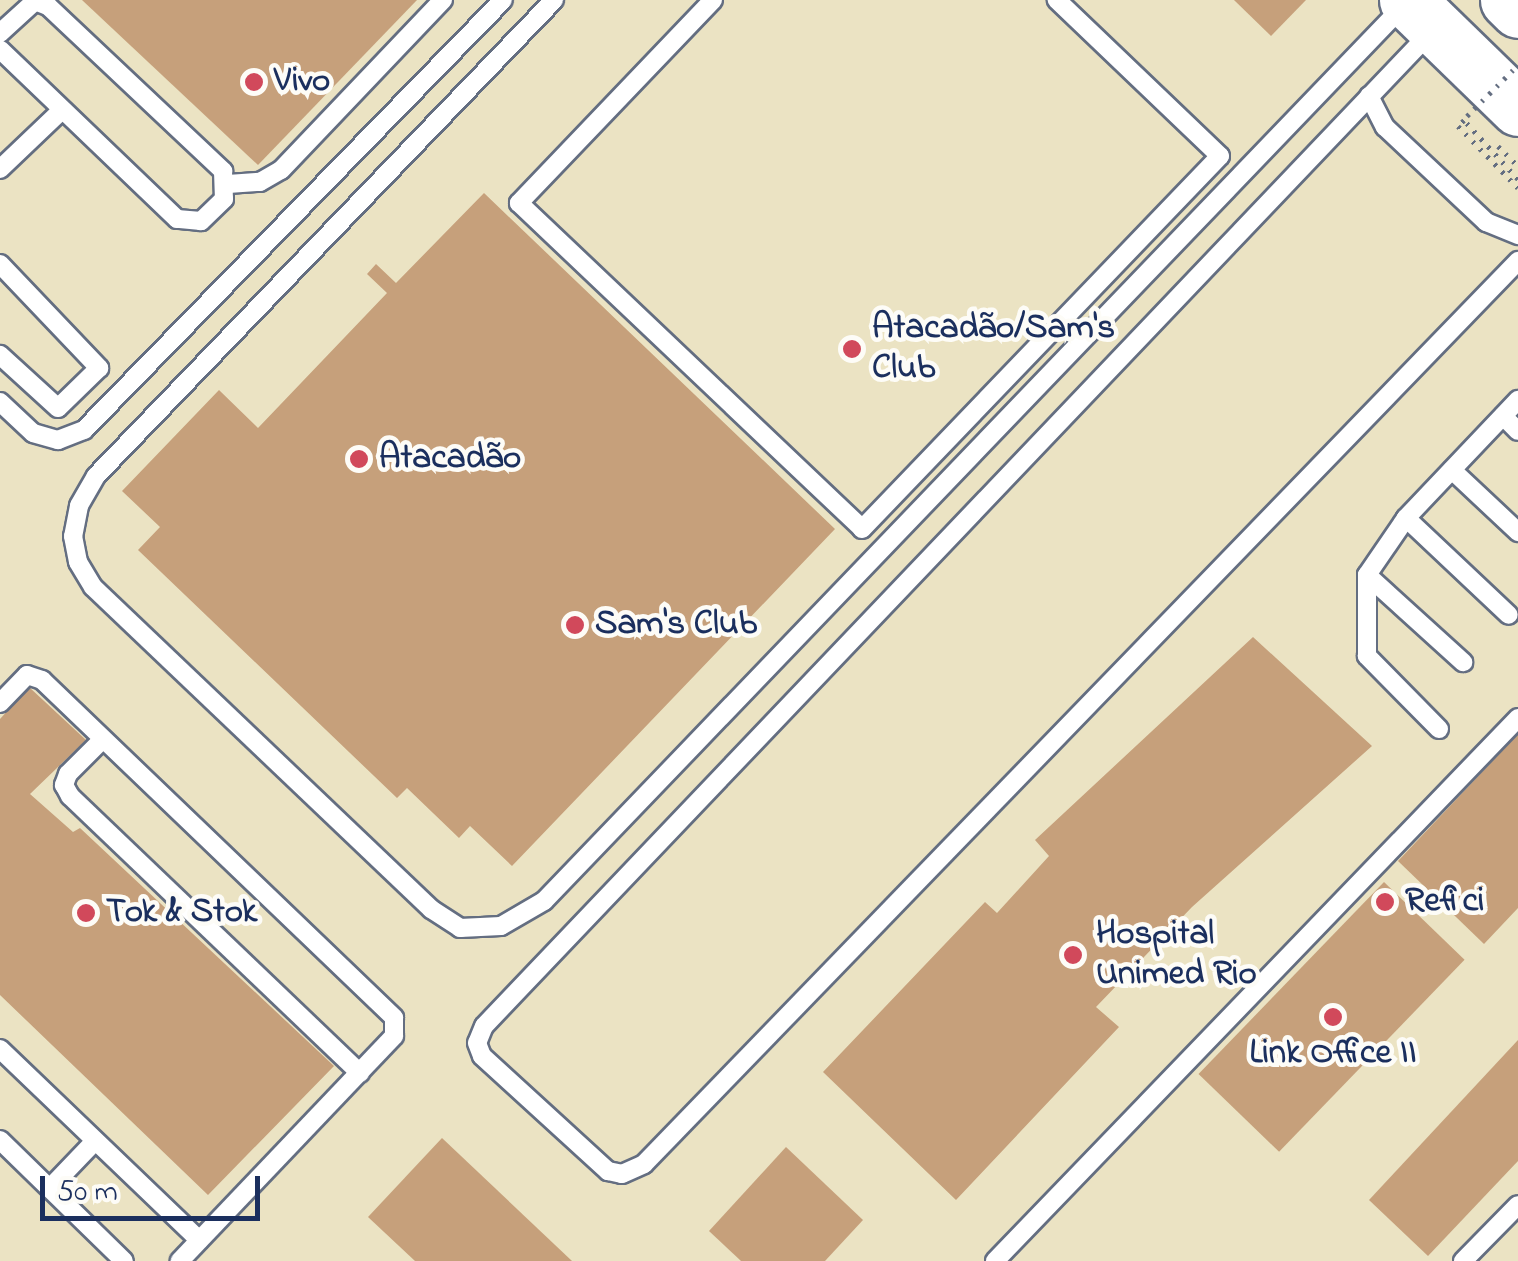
<!DOCTYPE html>
<html>
<head>
<meta charset="utf-8">
<style>
	body { margin:0 }
	#map { position:relative; width:1518px; height:1261px; overflow:hidden; background:#ebe3c3; font-family:"Indie Flower",sans-serif }
	div>[style] { position:absolute }
	[style*='--x'] { left:calc(var(--x)*1px); top:calc(var(--y)*1px); width:calc(var(--w)*1px); rotate:calc(var(--a)*1deg) }
	.building>* { inset:0; background:#c6a07b; transform-origin:0 0 }
	.path>* { height:5px; margin-top:-2.5px; transform-origin:0; background:repeating-linear-gradient(90deg,#646e81 0 2.5px,transparent 0 10.5px) }
	.roads { filter:drop-shadow(2px 0 #646e81) drop-shadow(-2px 0 #646e81) drop-shadow(0 2px #646e81) drop-shadow(0 -2px #646e81) }
	.service>* { height:18px; margin:-9px; padding:0 9px; transform-origin:9px; border-radius:9px; background:#fff }
	.trunk>* { height:55px; margin:-27.5px; padding:0 27.5px; transform-origin:27.5px; border-radius:27.5px; background:#fff }
	.motorway>* { height:55px; margin:-27.5px; padding:0 27.5px; transform-origin:27.5px; border-radius:27.5px; background:#fff }
	.path-bridge>* { height:5px; margin-top:-2.5px; transform-origin:0; background:repeating-linear-gradient(90deg,#646e81 0 2.5px,transparent 0 10.5px) }
	.dots>* { width:28px; height:28px; translate:-50% -50%; box-sizing:border-box; border:5px solid #fdfcf7; border-radius:50% }
	span { translate:-50% -50%; white-space:nowrap; text-align:center; line-height:1.15; -webkit-text-stroke:9px #fdfcf7; paint-order:stroke }
	.poi-label { font-size:35px; color:#1b2f5e; font-weight:700 }
	.left { translate:0 -50%; text-align:left }
	.scale { position:absolute; left:40px; top:1176px; width:220px; height:45px; box-sizing:border-box; border:5px solid #1b2f5e; border-top:0; padding-left:12px; font-size:30px; line-height:35px; white-space:nowrap; color:#1b2f5e; -webkit-text-stroke:8px #fdfcf7; paint-order:stroke }
</style>
</head>
<body>
<div id="map">
	<div class="building">
		<div style="clip-path:polygon(82px 0,417px 0,258px 165px)"></div>
		<div style="clip-path:polygon(1234px 0,1306px 0,1271px 36px)"></div>
		<div style="clip-path:polygon(484px 193px,835px 529px,512px 866px,470px 826px,459px 838px,407px 788px,397px 798px,138px 550px,160px 527px,122px 491px,219px 390px,258px 428px,387px 293px,367px 274px,376px 264px,396px 283px)"></div>
		<div style="clip-path:polygon(1253px 637px,1372px 746px,1192px 907px,1096px 1007px,1119px 1027px,956px 1200px,823px 1072px,985px 902px,997px 913px,1049px 856px,1035px 840px)"></div>
		<div style="clip-path:polygon(29px 687px,86px 740px,30px 794px,73px 832px,80px 828px,334px 1066px,208px 1195px,0 995px,0 719px)"></div>
		<div style="clip-path:polygon(1518px 734px,1518px 908px,1484px 944px,1398px 861px)"></div>
		<div style="left:1384px;top:882px;width:112px;height:267px;rotate:44deg"></div>
		<div style="clip-path:polygon(1518px 1040px,1518px 1161px,1428px 1256px,1369px 1200px)"></div>
		<div style="clip-path:polygon(442px 1138px,572px 1261px,415px 1261px,368px 1217px)"></div>
		<div style="clip-path:polygon(786px 1147px,863px 1220px,825px 1261px,741px 1261px,709px 1231px)"></div>
	</div>
	<div class="path">
		<div style="--x:1498;--y:146;--w:28;--a:45"></div>
		<div style="--x:1518;--y:179;--w:80;--a:-132.5"></div>
		<div style="--x:1464;--y:120;--w:8;--a:135"></div>
		<div style="--x:1458;--y:126;--w:86;--a:45.9"></div>
	</div>
	<div class="roads">
		<div class="service">
			<div style="--x:554;--y:0;--w:661;--a:133.9"></div>
			<div style="--x:96;--y:476;--w:34;--a:120"></div>
			<div style="--x:79;--y:506;--w:31;--a:101"></div>
			<div style="--x:73;--y:536;--w:26;--a:79"></div>
			<div style="--x:78;--y:562;--w:29;--a:59"></div>
			<div style="--x:93;--y:587;--w:467;--a:43.6"></div>
			<div style="--x:431;--y:909;--w:35;--a:33"></div>
			<div style="--x:460;--y:928;--w:41;--a:-2.8"></div>
			<div style="--x:501;--y:926;--w:50;--a:-30.2"></div>
			<div style="--x:544;--y:901;--w:1245;--a:-46.17"></div>
			<div style="--x:713;--y:0;--w:281;--a:133.7"></div>
			<div style="--x:519;--y:203;--w:473;--a:43.5"></div>
			<div style="--x:862;--y:529;--w:517;--a:-46.18"></div>
			<div style="--x:1220;--y:156;--w:226;--a:-136.3"></div>
			<div style="--x:0;--y:33;--w:47;--a:-42.4"></div>
			<div style="--x:35;--y:1;--w:14;--a:21"></div>
			<div style="--x:48;--y:6;--w:241;--a:43.3"></div>
			<div style="--x:223;--y:171;--w:28;--a:88"></div>
			<div style="--x:224;--y:199;--w:32;--a:136"></div>
			<div style="--x:201;--y:221;--w:24;--a:-175"></div>
			<div style="--x:177;--y:219;--w:245;--a:-136.2"></div>
			<div style="--x:1430;--y:33;--w:1371;--a:133.61"></div>
			<div style="--x:484;--y:1026;--w:18;--a:112"></div>
			<div style="--x:477;--y:1043;--w:14;--a:69"></div>
			<div style="--x:482;--y:1056;--w:171;--a:42.4"></div>
			<div style="--x:608;--y:1171;--w:14;--a:12"></div>
			<div style="--x:622;--y:1174;--w:24;--a:-24"></div>
			<div style="--x:644;--y:1164;--w:1257;--a:-45.93"></div>
			<div style="--x:1369;--y:96;--w:35;--a:63"></div>
			<div style="--x:1385;--y:127;--w:139;--a:43.2"></div>
			<div style="--x:1486;--y:222;--w:35;--a:22"></div>
			<div style="--x:0;--y:169;--w:84;--a:-43.6"></div>
			<div style="--x:228;--y:184;--w:32;--a:-4"></div>
			<div style="--x:260;--y:182;--w:24;--a:-30"></div>
			<div style="--x:281;--y:170;--w:235;--a:-46.4"></div>
			<div style="--x:0;--y:264;--w:144;--a:46.4"></div>
			<div style="--x:99;--y:368;--w:57;--a:135.7"></div>
			<div style="--x:58;--y:408;--w:79;--a:-137.6"></div>
			<div style="--x:0;--y:402;--w:45;--a:43.2"></div>
			<div style="--x:33;--y:433;--w:26;--a:16"></div>
			<div style="--x:58;--y:440;--w:28;--a:-21"></div>
			<div style="--x:84;--y:430;--w:600;--a:-45.74"></div>
			<div style="--x:1503;--y:416;--w:21;--a:45"></div>
			<div style="--x:1452;--y:470;--w:91;--a:43.2"></div>
			<div style="--x:1406;--y:518;--w:141;--a:43.3"></div>
			<div style="--x:1367;--y:575;--w:130;--a:42.2"></div>
			<div style="--x:0;--y:703;--w:39;--a:-46"></div>
			<div style="--x:27;--y:675;--w:16;--a:18"></div>
			<div style="--x:42;--y:680;--w:488;--a:43.8"></div>
			<div style="--x:394;--y:1018;--w:18;--a:90"></div>
			<div style="--x:394;--y:1036;--w:311;--a:133.6"></div>
			<div style="--x:1439;--y:729;--w:103;--a:-134.6"></div>
			<div style="--x:1367;--y:656;--w:81;--a:-90"></div>
			<div style="--x:1367;--y:575;--w:69;--a:-55.6"></div>
			<div style="--x:1406;--y:518;--w:163;--a:-46.5"></div>
			<div style="--x:102;--y:740;--w:48;--a:135"></div>
			<div style="--x:68;--y:774;--w:12;--a:110"></div>
			<div style="--x:64;--y:785;--w:13;--a:61"></div>
			<div style="--x:70;--y:796;--w:401;--a:43.7"></div>
			<div style="--x:0;--y:1049;--w:276;--a:43.8"></div>
			<div style="--x:0;--y:1140;--w:173;--a:44.3"></div>
			<div style="--x:50;--y:1188;--w:65;--a:-46.2"></div>
			<div style="--x:995;--y:1261;--w:754;--a:-46.07"></div>
			<div style="--x:1463;--y:1261;--w:78;--a:-45.5"></div>
		</div>
		<div class="trunk">
			<div style="--x:1407;--y:0;--w:155;--a:44.2"></div>
		</div>
		<div class="motorway">
			<div style="--x:1508;--y:0;--w:14;--a:45"></div>
		</div>
	</div>
	<div class="path-bridge">
		<div style="--x:1467;--y:116;--w:72;--a:-45"></div>
	</div>
	<div class="dots">
		<div style="left:254px;top:82px;background:#d1495b"></div>
		<div style="left:852px;top:349px;background:#d1495b"></div>
		<div style="left:359px;top:459px;background:#d1495b"></div>
		<div style="left:575px;top:625px;background:#d1495b"></div>
		<div style="left:1385px;top:902px;background:#d1495b"></div>
		<div style="left:86px;top:913px;background:#d1495b"></div>
		<div style="left:1073px;top:955px;background:#d1495b"></div>
		<div style="left:1333px;top:1017px;background:#d1495b"></div>
	</div>
	<div class="poi-label">
		<span class="left" style="left:274px;top:82px">Vivo</span>
		<span class="left" style="left:872px;top:349px">Atacadão/Sam's<br>Club</span>
		<span class="left" style="left:379px;top:459px">Atacadão</span>
		<span class="left" style="left:595px;top:625px">Sam's Club</span>
		<span class="left" style="left:1405px;top:902px">Refici</span>
		<span class="left" style="left:106px;top:913px">Tok &amp; Stok</span>
		<span class="left" style="left:1096px;top:955px">Hospital<br>Unimed Rio</span>
		<span style="left:1333px;top:1054px">Link Office II</span>
	</div>
	<div class="scale">50 m</div>
</div>
</body>
</html>
